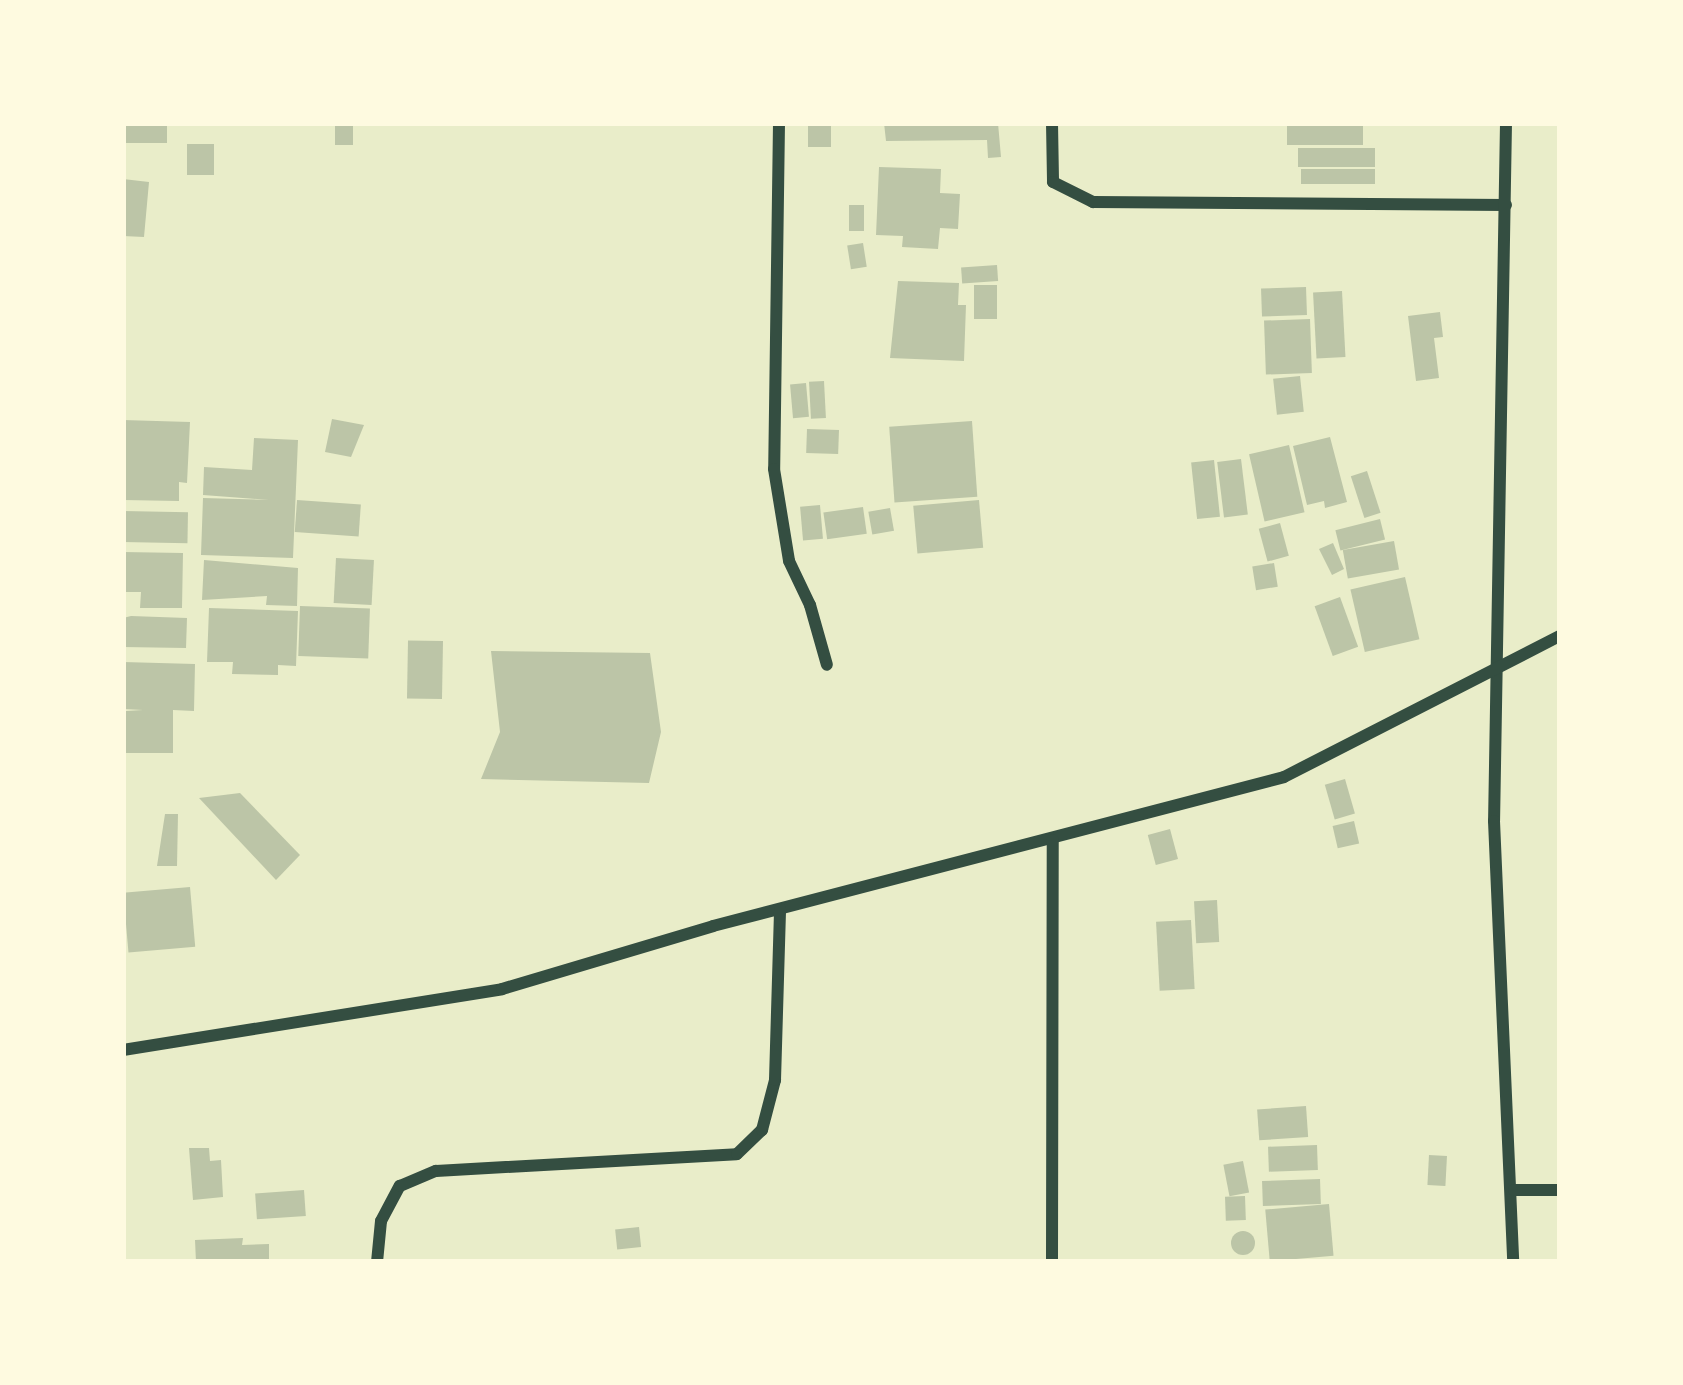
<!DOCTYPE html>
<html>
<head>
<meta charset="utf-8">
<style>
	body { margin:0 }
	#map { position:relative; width:1683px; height:1385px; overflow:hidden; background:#e9edc9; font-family:"Sofia Sans Condensed",sans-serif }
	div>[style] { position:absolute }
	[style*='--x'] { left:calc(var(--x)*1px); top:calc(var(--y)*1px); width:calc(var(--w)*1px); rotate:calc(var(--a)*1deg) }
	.building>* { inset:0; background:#bcc5a7; transform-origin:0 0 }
	.round { border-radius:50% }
	.minor>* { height:12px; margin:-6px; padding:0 6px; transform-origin:6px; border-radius:6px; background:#344e41 }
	span { translate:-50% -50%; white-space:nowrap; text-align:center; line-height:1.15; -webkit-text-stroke:12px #fefae0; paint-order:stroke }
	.frame { position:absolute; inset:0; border:126px solid #fefae0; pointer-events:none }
</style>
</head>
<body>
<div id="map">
	<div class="building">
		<div style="left:123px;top:123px;width:44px;height:20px"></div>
		<div style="left:335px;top:123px;width:18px;height:22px"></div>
		<div style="left:808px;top:123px;width:23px;height:24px"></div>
		<div style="clip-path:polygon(884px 123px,998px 123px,1001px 157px,988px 158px,987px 140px,886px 141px)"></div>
		<div style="left:1287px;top:123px;width:76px;height:22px"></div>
		<div style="left:214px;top:144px;width:31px;height:27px;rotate:90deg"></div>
		<div style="left:1375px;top:148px;width:19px;height:77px;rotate:90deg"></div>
		<div style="clip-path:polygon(879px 167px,941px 169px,940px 193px,960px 194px,958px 229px,940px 228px,938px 249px,902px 247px,903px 236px,876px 235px)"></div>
		<div style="left:1301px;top:169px;width:74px;height:15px"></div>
		<div style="clip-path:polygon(123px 179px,149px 182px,144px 237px,123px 236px)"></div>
		<div style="left:849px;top:205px;width:15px;height:26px"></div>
		<div style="left:863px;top:243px;width:24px;height:16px;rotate:81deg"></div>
		<div style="left:997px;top:265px;width:16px;height:36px;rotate:86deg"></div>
		<div style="clip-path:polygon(898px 281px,959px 283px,958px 305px,966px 305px,964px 361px,890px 358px)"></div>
		<div style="left:974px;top:285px;width:23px;height:34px"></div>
		<div style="left:1306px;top:287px;width:28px;height:45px;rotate:88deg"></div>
		<div style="left:1342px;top:291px;width:66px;height:29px;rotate:87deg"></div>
		<div style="clip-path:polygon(1440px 312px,1443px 337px,1434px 338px,1439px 378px,1416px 381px,1408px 316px)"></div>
		<div style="left:1310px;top:319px;width:54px;height:46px;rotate:88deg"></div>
		<div style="left:1300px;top:376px;width:36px;height:27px;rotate:84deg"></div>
		<div style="left:824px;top:381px;width:37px;height:15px;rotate:87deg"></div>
		<div style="left:806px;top:383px;width:34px;height:16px;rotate:85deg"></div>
		<div style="clip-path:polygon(332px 419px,364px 425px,351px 457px,325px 452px)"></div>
		<div style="clip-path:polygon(123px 420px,190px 422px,187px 483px,179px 482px,179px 501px,123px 500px)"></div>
		<div style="left:972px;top:421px;width:76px;height:83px;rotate:86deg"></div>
		<div style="left:807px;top:429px;width:32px;height:24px;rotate:2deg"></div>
		<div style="clip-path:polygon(1330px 437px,1347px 502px,1325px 508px,1324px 501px,1307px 505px,1293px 446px)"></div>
		<div style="clip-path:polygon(254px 438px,298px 440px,293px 558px,201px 555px,203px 498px,269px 500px,203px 495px,204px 467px,252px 470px)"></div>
		<div style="left:1289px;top:445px;width:69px;height:41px;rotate:77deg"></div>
		<div style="left:1241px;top:459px;width:56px;height:24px;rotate:83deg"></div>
		<div style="left:1214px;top:460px;width:57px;height:23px;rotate:84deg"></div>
		<div style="left:1367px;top:471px;width:44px;height:17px;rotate:72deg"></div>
		<div style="left:297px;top:500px;width:64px;height:32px;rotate:4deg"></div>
		<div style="left:979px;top:500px;width:48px;height:66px;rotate:85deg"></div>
		<div style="left:820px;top:505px;width:34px;height:20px;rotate:85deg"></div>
		<div style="left:863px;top:507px;width:27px;height:40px;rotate:82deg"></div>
		<div style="left:890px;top:508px;width:23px;height:22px;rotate:80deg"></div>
		<div style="left:123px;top:511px;width:65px;height:31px;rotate:1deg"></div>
		<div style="left:1380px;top:519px;width:21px;height:46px;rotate:76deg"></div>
		<div style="left:1280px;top:523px;width:34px;height:22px;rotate:75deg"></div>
		<div style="left:1394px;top:541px;width:29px;height:52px;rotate:80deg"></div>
		<div style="clip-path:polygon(1333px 543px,1344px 569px,1332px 575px,1319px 549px)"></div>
		<div style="clip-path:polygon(123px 552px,183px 553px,182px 608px,140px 608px,141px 592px,123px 592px)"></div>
		<div style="left:336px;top:558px;width:38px;height:45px;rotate:3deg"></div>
		<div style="clip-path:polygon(204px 560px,298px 568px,297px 606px,266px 605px,267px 596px,202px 600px)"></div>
		<div style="left:1274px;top:563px;width:24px;height:22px;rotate:81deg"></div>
		<div style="left:1405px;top:577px;width:64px;height:56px;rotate:77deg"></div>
		<div style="left:1340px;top:597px;width:53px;height:27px;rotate:70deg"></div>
		<div style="left:300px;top:606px;width:70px;height:50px;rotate:2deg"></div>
		<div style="clip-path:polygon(209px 608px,298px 611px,296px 666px,278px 665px,278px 675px,232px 674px,233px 662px,207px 662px)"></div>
		<div style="clip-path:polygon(131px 616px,187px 618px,186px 648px,123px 647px,123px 618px)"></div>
		<div style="left:443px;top:641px;width:58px;height:35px;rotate:91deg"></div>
		<div style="clip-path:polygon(491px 651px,650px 653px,661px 732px,649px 783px,481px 779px,500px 732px)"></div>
		<div style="clip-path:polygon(123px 662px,195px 664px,194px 711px,173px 710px,173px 753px,126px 753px,126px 711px,143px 710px,123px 709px)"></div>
		<div style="left:1345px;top:779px;width:36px;height:21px;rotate:74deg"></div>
		<div style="clip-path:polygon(240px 793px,300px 855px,276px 880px,199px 798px)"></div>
		<div style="clip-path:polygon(165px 814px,178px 814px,177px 866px,157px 866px)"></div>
		<div style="left:1354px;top:821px;width:23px;height:22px;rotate:77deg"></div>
		<div style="left:1170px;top:829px;width:31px;height:23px;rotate:75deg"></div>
		<div style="left:190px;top:887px;width:60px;height:67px;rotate:85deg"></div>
		<div style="left:1217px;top:900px;width:42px;height:23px;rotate:87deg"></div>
		<div style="left:1191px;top:920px;width:69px;height:35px;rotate:87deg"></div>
		<div style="left:1306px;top:1106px;width:31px;height:49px;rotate:86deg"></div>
		<div style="left:1317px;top:1145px;width:25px;height:49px;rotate:88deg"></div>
		<div style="clip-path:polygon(189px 1148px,209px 1148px,210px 1161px,221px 1160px,223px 1197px,193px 1200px)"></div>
		<div style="left:1429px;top:1155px;width:18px;height:30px;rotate:3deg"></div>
		<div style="left:1243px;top:1161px;width:32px;height:20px;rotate:79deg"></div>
		<div style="left:1320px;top:1179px;width:25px;height:58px;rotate:88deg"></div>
		<div style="left:304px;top:1190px;width:26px;height:49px;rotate:86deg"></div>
		<div style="left:1245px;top:1196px;width:24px;height:20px;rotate:88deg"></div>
		<div style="left:1329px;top:1204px;width:52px;height:64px;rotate:85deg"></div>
		<div style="left:639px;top:1227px;width:20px;height:24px;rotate:84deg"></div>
		<div class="round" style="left:1231px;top:1231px;width:24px;height:24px"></div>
		<div style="clip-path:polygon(243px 1238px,242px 1245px,269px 1244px,269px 1262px,196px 1262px,195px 1240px)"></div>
	</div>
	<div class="minor">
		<div style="--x:779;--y:123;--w:346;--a:90.8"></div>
		<div style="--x:774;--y:469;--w:93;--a:80.7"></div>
		<div style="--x:789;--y:561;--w:49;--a:64.5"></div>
		<div style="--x:810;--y:605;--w:62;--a:74.2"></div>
		<div style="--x:1052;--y:123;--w:59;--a:89"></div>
		<div style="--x:1053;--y:182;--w:45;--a:26.6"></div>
		<div style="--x:1093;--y:202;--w:413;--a:0.4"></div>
		<div style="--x:1506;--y:123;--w:698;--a:90.98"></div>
		<div style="--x:1494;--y:821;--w:441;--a:87.5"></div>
		<div style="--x:123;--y:1050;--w:384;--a:-9.1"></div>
		<div style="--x:502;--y:989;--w:220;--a:-16.6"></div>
		<div style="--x:713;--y:926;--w:590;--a:-14.62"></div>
		<div style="--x:1284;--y:777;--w:310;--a:-27.1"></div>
		<div style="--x:1514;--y:1190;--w:46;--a:0"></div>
		<div style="--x:377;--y:1262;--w:41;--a:-84.4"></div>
		<div style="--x:381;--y:1221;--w:40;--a:-62"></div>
		<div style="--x:400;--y:1186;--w:39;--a:-23"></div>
		<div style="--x:436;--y:1171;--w:301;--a:-3.2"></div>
		<div style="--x:737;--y:1154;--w:35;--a:-44"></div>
		<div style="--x:762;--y:1130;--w:52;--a:-75.4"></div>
		<div style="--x:775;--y:1080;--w:171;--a:-88.3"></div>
		<div style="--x:1052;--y:1262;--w:422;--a:-89.9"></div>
	</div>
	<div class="frame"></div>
</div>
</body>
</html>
